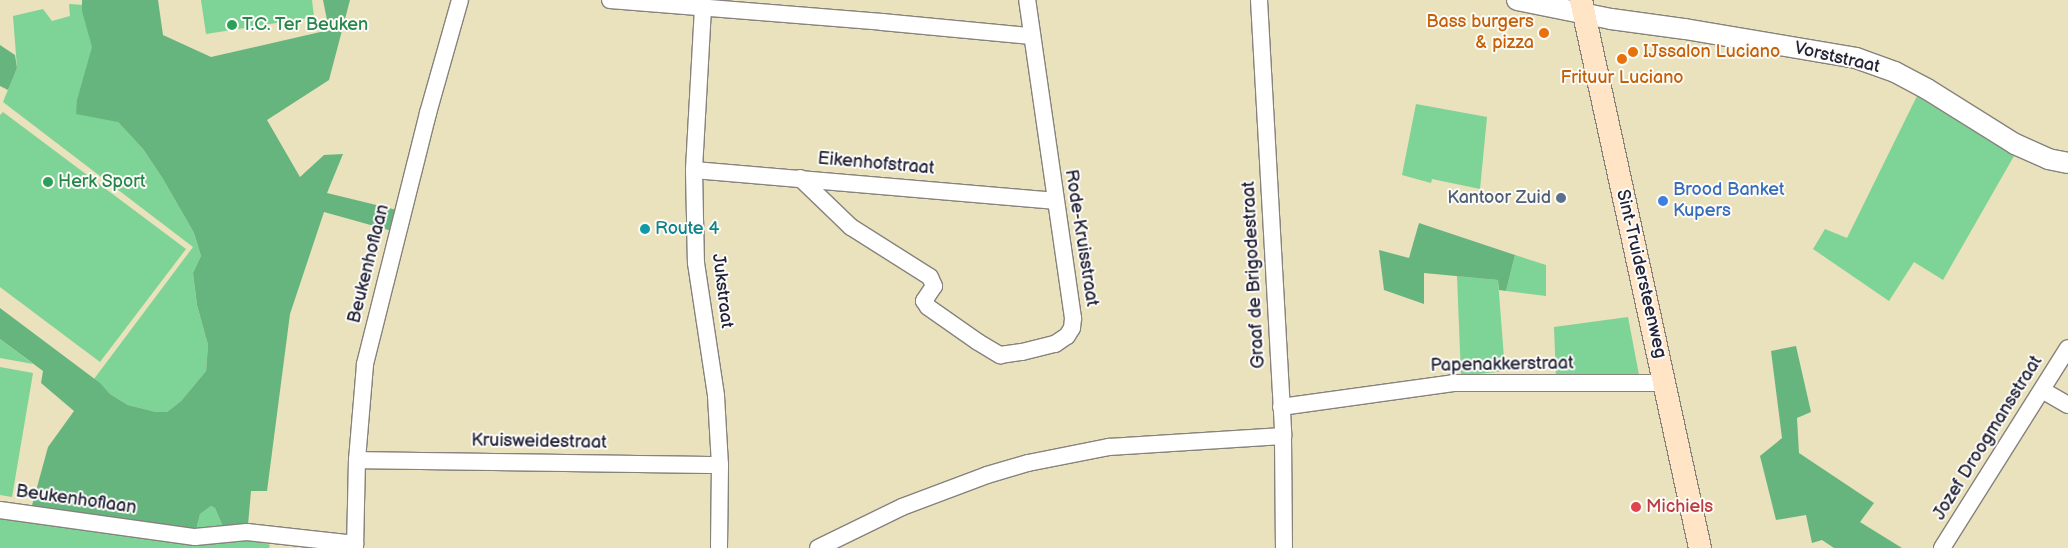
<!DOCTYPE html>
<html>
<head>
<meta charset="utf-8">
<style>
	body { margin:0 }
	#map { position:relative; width:2068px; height:548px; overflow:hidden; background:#eae1bd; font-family:"Balsamiq Sans",sans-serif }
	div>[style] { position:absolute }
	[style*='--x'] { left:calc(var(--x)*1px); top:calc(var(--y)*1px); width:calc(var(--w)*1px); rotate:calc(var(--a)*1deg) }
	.green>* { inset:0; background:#7ed396 }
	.forest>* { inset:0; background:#66b57f }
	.roads { filter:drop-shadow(1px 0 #86827c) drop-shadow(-1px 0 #86827c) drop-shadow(0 1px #86827c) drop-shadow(0 -1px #86827c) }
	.minor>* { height:16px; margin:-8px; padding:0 8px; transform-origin:8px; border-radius:8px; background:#fff }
	.tertiary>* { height:20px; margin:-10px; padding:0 10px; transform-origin:10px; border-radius:10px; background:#fff }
	.secondary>* { height:22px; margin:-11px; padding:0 11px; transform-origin:11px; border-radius:11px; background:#ffe4c6 }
	.dots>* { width:14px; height:14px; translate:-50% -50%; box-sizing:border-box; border:2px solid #fdfcf7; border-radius:50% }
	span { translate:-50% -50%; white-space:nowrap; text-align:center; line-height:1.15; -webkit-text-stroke:4px #fdfcf7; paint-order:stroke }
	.food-label { font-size:18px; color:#c56008 }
	.right { translate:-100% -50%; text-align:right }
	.left { translate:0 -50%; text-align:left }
	.leisure-label { font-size:18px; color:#27864d }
	.street-label { font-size:18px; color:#22223b }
	.shop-label { font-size:18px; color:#366cbe }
	.service-label { font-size:18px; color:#4e5e75 }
	.culture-label { font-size:18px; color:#0d838f }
	.health-label { font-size:18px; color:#be3a42 }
</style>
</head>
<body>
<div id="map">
	<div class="green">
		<div style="clip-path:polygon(201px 0,312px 0,314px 17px,206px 34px)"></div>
		<div style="clip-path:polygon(69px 4px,84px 5px,118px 122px,143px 149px,163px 179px,194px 233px,201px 256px,193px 273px,197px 305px,208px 345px,206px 371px,181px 401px,167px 412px,156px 412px,128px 405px,110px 394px,94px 379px,193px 247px,3px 102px,17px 68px,13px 16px,43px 9px,52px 21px,70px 16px)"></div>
		<div style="clip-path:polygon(1917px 96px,2014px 156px,1943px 280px,1914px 262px,1889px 301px,1813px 249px,1825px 229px,1847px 238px)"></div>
		<div style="clip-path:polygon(1416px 104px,1487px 117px,1480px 189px,1432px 179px,1431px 183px,1402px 175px)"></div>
		<div style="clip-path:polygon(3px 112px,186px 249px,100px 362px,0 287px,0 115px)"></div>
		<div style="clip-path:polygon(1515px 255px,1546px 265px,1546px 296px,1506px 291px)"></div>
		<div style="clip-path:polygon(1457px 276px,1498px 280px,1505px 371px,1461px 376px)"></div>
		<div style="clip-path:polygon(1628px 317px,1639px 375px,1556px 377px,1554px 327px)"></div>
		<div style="clip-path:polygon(0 339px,33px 364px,0 358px)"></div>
		<div style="clip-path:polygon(0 367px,33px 373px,12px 497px,0 495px)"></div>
		<div style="clip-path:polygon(211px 506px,215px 508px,224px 529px,196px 530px,200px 514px)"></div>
		<div style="clip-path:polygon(0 513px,243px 536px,270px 545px,269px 548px,0 548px)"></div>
	</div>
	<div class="forest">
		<div style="clip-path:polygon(82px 0,158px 0,163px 35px,211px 57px,329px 30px,323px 0,350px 0,329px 80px,267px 120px,300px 177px,324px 155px,343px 154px,327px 193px,397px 210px,392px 231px,324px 212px,290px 314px,267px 491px,251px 491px,248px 525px,224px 529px,215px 508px,211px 506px,200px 514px,196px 530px,31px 509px,48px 447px,74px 411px,41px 383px,43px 371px,0 339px,0 308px,100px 383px,110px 394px,128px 405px,156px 412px,167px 412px,181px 401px,206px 371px,208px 345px,197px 305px,193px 273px,201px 256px,194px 233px,163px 179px,143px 149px,118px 122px,76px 114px,77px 100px,92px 47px,82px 11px)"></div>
		<div style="clip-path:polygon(0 45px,15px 55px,17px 68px,8px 90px,0 86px)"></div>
		<div style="clip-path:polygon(1419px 223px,1515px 255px,1506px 291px,1499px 290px,1498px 280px,1424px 273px,1424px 304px,1384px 290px,1379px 250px,1409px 258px)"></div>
		<div style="clip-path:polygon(1796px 346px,1811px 412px,1797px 418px,1799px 453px,1874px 503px,1860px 522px,1902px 548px,1834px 548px,1822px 540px,1812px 543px,1806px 515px,1776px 520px,1760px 456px,1782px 438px,1771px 351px)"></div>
	</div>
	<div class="roads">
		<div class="minor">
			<div style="--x:610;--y:0;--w:273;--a:4.6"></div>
			<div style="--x:882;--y:22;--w:150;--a:5.4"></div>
			<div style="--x:1259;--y:0;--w:437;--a:86.8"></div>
			<div style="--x:1283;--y:436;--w:112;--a:89.5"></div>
			<div style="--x:703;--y:8;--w:162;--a:93.2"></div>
			<div style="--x:694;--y:170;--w:93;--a:88.8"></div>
			<div style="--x:696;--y:263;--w:134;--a:81.4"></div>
			<div style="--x:716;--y:396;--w:69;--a:86.7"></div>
			<div style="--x:720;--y:465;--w:83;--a:90.7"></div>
			<div style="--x:694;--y:170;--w:361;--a:4.9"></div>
			<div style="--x:800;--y:178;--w:71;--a:43.9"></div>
			<div style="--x:851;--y:227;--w:93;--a:32.3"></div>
			<div style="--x:930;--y:277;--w:10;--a:66"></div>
			<div style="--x:934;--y:286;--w:18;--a:124"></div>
			<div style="--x:924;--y:301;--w:7;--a:56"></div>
			<div style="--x:928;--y:307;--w:61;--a:35"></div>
			<div style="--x:978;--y:342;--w:26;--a:31"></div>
			<div style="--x:1000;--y:355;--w:22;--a:-8"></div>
			<div style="--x:1022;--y:352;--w:34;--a:-14"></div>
			<div style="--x:1055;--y:344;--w:14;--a:-34"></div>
			<div style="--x:1067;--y:336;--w:9;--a:-58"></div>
			<div style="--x:1072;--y:328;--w:10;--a:-84"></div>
			<div style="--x:1073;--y:318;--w:321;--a:-98.2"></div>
			<div style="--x:2042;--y:390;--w:30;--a:30"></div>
			<div style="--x:1281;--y:407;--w:174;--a:-7.9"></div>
			<div style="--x:1453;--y:383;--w:212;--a:0"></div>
			<div style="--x:357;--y:460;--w:363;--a:0.8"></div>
			<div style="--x:0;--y:510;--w:197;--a:7.9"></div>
			<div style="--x:195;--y:537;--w:52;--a:-5.5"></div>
			<div style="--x:247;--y:532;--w:109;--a:6.3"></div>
			<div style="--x:355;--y:548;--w:88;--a:-88.7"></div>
			<div style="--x:357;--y:460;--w:96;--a:-85.2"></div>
			<div style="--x:365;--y:364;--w:259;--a:-75.9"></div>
			<div style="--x:428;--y:113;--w:117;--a:-74.2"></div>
			<div style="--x:818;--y:548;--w:93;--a:-26"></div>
			<div style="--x:902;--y:507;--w:91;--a:-20.6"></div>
			<div style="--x:987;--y:475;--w:43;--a:-16.3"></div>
			<div style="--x:1028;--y:463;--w:83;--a:-11.2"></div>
			<div style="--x:1109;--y:447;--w:174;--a:-3.6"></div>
			<div style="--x:1942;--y:548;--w:236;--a:-57.8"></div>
		</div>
		<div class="tertiary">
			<div style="--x:1517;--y:0;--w:96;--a:11.4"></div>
			<div style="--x:1611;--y:19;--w:75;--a:7.7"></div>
			<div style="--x:1685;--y:29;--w:173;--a:9.6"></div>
			<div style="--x:1856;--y:58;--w:41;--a:19.7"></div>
			<div style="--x:1895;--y:72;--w:36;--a:28"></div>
			<div style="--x:1927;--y:89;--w:104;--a:32"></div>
			<div style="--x:2015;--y:144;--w:36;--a:24"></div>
			<div style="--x:2048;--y:159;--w:20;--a:11"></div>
		</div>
		<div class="secondary">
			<div style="--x:1581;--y:0;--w:561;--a:77.75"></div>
		</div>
	</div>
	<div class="dots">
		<div style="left:232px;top:25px;background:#2e9e5b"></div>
		<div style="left:1544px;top:33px;background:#e8710a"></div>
		<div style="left:1633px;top:52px;background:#e8710a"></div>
		<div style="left:1622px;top:59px;background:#e8710a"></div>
		<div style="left:48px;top:182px;background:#2e9e5b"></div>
		<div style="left:1561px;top:198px;background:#5c6f8a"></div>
		<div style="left:1663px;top:201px;background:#3f7fe0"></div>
		<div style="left:645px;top:229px;background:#0f9aa8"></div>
		<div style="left:1636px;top:507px;background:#e0444e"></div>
	</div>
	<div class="food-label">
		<span class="right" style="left:1534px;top:33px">Bass burgers<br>&amp; pizza</span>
		<span class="left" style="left:1643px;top:52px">IJssalon Luciano</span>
		<span style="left:1622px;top:78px">Frituur Luciano</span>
	</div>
	<div class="leisure-label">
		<span class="left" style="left:242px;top:25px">T.C. Ter Beuken</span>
		<span class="left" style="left:58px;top:182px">Herk Sport</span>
	</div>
	<div class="street-label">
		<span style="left:1837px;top:58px;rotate:13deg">Vorststraat</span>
		<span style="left:876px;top:164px;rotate:5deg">Eikenhofstraat</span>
		<span style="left:1081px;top:238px;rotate:81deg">Rode-Kruisstraat</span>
		<span style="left:369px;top:264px;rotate:-76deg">Beukenhoflaan</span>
		<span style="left:1641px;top:274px;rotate:77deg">Sint-Truidersteenweg</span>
		<span style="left:1254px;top:275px;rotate:-93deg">Graaf de Brigodestraat</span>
		<span style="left:722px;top:291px;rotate:83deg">Jukstraat</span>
		<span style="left:1502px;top:365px;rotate:-1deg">Papenakkerstraat</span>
		<span style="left:1988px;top:438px;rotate:-58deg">Jozef Droogmansstraat</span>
		<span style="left:539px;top:442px;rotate:1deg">Kruisweidestraat</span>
		<span style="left:76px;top:500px;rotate:8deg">Beukenhoflaan</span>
	</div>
	<div class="shop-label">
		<span class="left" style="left:1673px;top:201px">Brood Banket<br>Kupers</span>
	</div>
	<div class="service-label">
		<span class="right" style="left:1551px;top:198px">Kantoor Zuid</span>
	</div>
	<div class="culture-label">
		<span class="left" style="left:655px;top:229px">Route 4</span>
	</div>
	<div class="health-label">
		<span class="left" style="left:1646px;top:507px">Michiels</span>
	</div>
</div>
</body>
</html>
